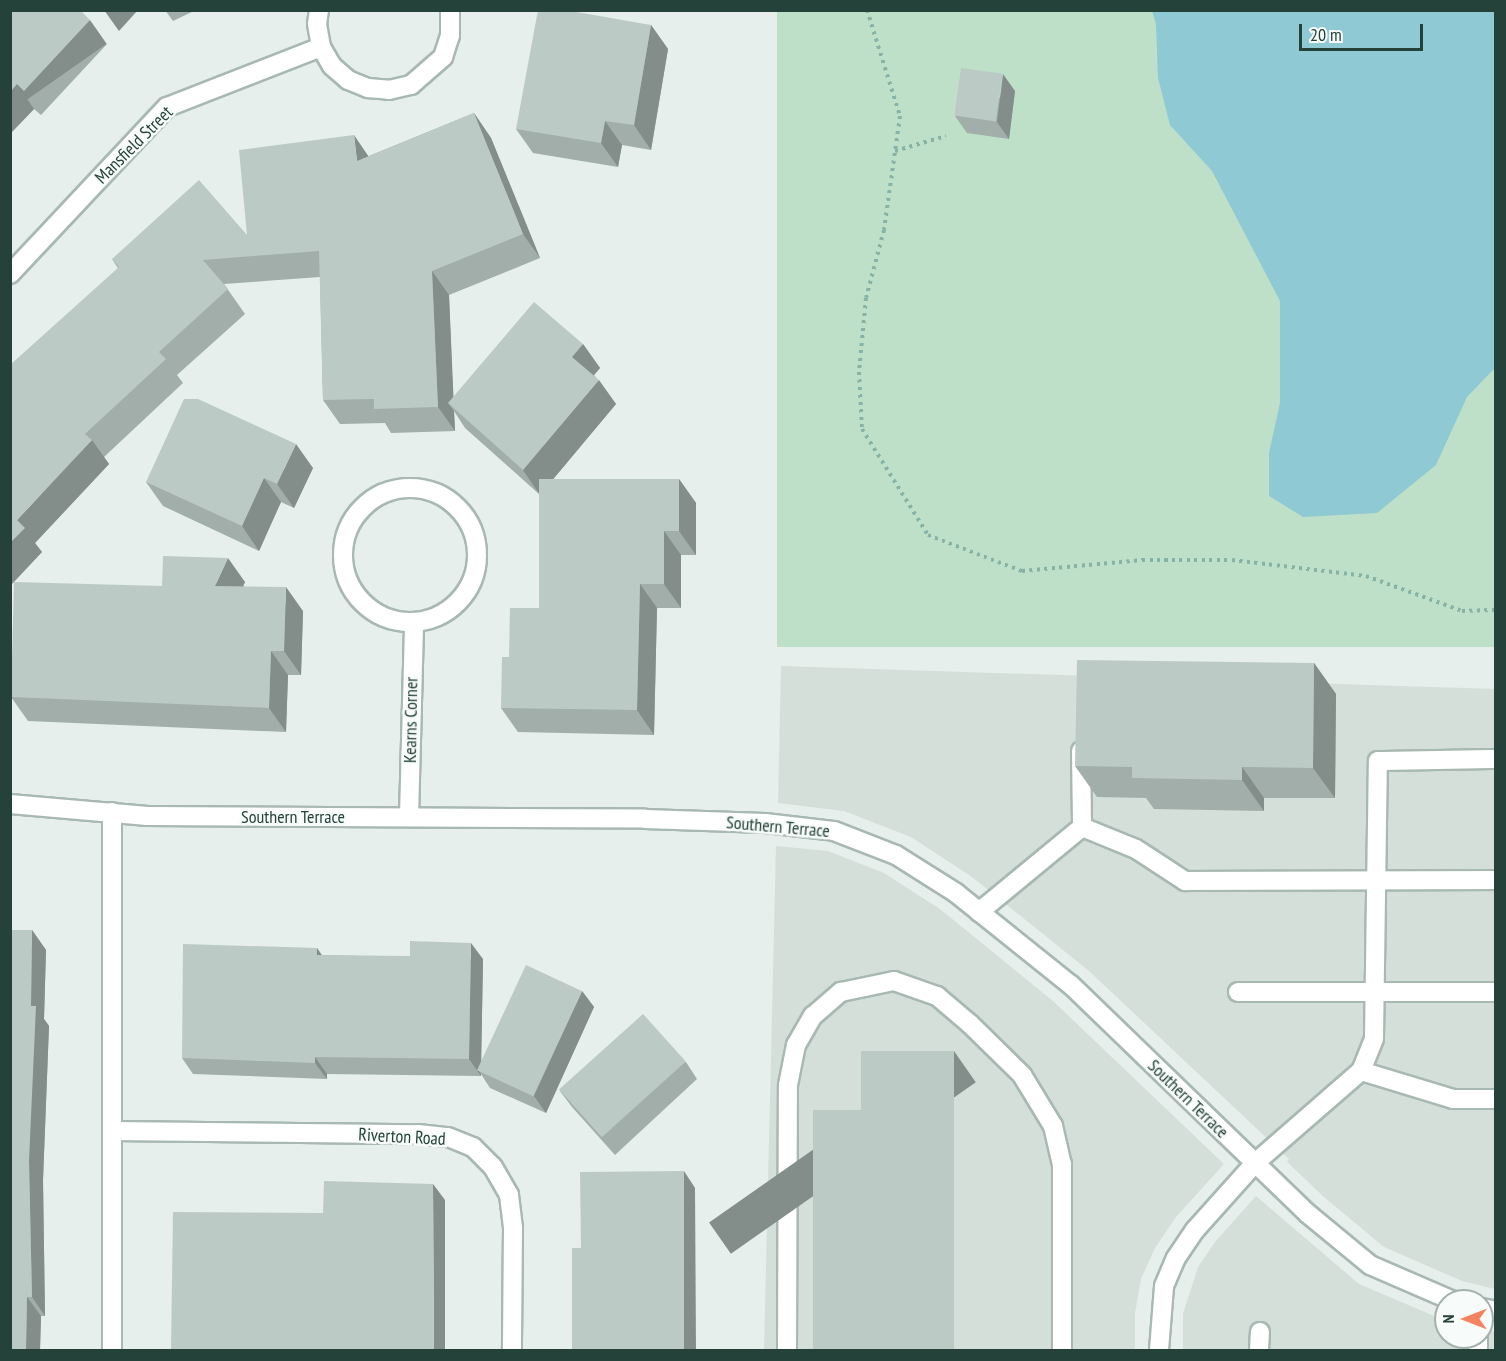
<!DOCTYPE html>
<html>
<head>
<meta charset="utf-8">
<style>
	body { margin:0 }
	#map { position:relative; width:1506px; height:1361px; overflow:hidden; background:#e6efeb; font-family:"PT Sans Narrow",sans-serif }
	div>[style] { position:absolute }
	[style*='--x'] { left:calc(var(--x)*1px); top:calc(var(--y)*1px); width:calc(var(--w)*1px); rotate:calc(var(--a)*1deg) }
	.built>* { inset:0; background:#d4dfda }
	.green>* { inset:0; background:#bfe0c8; transform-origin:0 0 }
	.water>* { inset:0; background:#8ec9d4 }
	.path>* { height:4px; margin-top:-2px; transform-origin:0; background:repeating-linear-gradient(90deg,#86b3a5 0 3px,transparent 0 7.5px) }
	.roads { filter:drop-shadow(2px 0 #a8b8b2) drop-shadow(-2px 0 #a8b8b2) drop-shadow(0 2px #a8b8b2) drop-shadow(0 -2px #a8b8b2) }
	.minor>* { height:18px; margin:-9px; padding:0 9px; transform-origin:9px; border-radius:9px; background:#fff }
	.minor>.ring { margin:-9px; padding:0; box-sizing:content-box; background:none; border:18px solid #fff; border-radius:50% }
	.wall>* { inset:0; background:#a1aea9 }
	.shaded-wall>* { inset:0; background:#838d89; transform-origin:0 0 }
	.building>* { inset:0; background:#bbcac4; transform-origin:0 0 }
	span { translate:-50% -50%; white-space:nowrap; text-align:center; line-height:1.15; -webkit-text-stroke:5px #f7fbf9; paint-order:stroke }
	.street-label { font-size:18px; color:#24423a }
	.frame { position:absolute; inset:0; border:12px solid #24423a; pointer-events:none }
	.north { position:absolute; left:1434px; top:1289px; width:60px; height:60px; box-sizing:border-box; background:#f7fbf9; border:2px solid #a3b1ad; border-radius:50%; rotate:270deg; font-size:16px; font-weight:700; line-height:24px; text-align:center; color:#24423a }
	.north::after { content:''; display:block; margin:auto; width:21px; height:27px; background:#f4845f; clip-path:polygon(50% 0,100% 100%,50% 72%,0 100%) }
	.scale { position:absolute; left:1299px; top:24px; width:124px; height:27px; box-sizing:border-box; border:3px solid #24423a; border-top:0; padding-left:8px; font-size:18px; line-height:21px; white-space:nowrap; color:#24423a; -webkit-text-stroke:4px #f7fbf9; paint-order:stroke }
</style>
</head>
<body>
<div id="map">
	<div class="built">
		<div style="clip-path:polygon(781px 666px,1495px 689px,1495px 1289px,1462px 1281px,1384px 1247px,1324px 1197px,1287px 1162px,1289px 1159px,1089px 971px,972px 877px,911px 837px,844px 811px,778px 803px)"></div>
		<div style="clip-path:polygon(776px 846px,828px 851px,884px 873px,940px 909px,1053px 1001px,1224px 1164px,1176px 1217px,1155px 1248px,1141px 1279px,1135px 1313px,1135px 1350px,764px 1350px)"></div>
		<div style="clip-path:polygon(1256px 1196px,1359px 1284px,1446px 1321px,1446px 1337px,1482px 1337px,1482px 1329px,1495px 1332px,1495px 1350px,1183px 1350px,1183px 1314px,1198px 1267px,1215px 1242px)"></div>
	</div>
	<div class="green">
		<div style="left:777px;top:11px;width:718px;height:636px"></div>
	</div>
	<div class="water">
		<div style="clip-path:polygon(1152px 11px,1495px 11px,1495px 368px,1467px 397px,1436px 465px,1377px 513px,1303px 517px,1269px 496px,1269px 453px,1280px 403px,1280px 301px,1212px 171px,1170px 125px,1158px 78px,1156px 24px)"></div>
	</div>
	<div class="path">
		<div style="--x:867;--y:10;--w:111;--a:72.7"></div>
		<div style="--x:900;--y:116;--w:115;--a:98"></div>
		<div style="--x:884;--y:230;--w:70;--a:104.8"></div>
		<div style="--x:866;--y:298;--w:74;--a:95.4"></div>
		<div style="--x:859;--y:372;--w:57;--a:87"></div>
		<div style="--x:862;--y:429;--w:125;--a:58.1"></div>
		<div style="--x:928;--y:535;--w:101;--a:21"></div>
		<div style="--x:1022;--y:571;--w:121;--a:-5.2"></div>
		<div style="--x:1142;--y:560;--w:90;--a:0"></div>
		<div style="--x:1232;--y:560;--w:135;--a:6.8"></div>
		<div style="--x:1366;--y:576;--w:102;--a:20"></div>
		<div style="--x:1462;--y:611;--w:34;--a:-2"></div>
		<div style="--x:895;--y:151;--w:53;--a:-16.4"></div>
	</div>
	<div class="roads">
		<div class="minor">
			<div style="--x:319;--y:10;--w:14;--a:98"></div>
			<div style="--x:317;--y:24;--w:23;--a:80"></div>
			<div style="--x:321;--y:47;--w:22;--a:60"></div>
			<div style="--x:332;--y:66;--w:21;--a:41"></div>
			<div style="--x:348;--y:80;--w:22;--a:22"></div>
			<div style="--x:368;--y:88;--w:21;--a:5"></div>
			<div style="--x:389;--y:90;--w:23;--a:-13"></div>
			<div style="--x:411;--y:85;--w:43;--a:-41.2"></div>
			<div style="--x:443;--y:57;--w:22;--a:-72"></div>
			<div style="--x:450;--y:36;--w:26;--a:-90"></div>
			<div style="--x:10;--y:274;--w:229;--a:-46.8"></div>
			<div style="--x:167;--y:107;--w:165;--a:-21.3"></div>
			<div class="ring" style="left:343px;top:488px;width:116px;height:116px"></div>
			<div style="--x:1081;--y:751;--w:76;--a:89.2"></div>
			<div style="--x:10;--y:804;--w:138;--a:5"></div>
			<div style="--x:147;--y:816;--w:498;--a:0.3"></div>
			<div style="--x:645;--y:819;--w:120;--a:1.9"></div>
			<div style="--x:765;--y:823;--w:69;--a:6.6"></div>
			<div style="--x:834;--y:831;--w:66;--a:21.2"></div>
			<div style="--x:896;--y:855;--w:71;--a:32.3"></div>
			<div style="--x:956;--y:893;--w:147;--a:38.7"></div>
			<div style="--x:1071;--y:985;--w:328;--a:44"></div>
			<div style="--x:1307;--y:1213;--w:82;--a:39.5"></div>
			<div style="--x:1370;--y:1265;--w:90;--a:23.4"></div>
			<div style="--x:409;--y:817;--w:195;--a:-88.5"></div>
			<div style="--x:979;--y:912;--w:134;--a:-39.5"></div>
			<div style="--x:1082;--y:827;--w:58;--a:22.2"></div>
			<div style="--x:1136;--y:849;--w:59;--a:33.1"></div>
			<div style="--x:1185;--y:881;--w:311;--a:-0.2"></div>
			<div style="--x:1238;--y:992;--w:258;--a:0"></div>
			<div style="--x:1361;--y:1071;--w:96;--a:16.9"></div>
			<div style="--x:1453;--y:1099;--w:43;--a:0"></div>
			<div style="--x:113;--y:1131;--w:305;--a:0.6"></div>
			<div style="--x:418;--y:1134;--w:30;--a:6"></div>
			<div style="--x:448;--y:1137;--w:27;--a:22"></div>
			<div style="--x:473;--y:1147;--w:28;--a:45"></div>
			<div style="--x:493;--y:1167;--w:32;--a:60"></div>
			<div style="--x:509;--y:1195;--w:33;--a:83"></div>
			<div style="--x:513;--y:1228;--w:122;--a:90.5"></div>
			<div style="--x:1482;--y:1308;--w:14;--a:12"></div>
			<div style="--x:112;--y:1350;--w:538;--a:-90"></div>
			<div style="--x:787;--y:1350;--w:265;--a:-89.8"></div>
			<div style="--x:788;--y:1085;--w:41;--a:-78.7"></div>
			<div style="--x:796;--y:1045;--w:34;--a:-60"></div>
			<div style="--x:813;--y:1016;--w:37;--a:-41"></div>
			<div style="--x:841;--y:992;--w:54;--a:-11.7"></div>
			<div style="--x:894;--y:981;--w:46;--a:19.2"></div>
			<div style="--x:937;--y:996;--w:43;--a:40.3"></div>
			<div style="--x:970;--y:1024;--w:73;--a:44.4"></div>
			<div style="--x:1022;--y:1075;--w:60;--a:58.7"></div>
			<div style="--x:1053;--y:1126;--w:39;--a:77"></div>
			<div style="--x:1062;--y:1164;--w:186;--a:90"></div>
			<div style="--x:1159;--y:1350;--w:64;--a:-85.5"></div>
			<div style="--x:1164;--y:1286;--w:30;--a:-67"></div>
			<div style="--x:1176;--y:1258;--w:34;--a:-56"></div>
			<div style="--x:1195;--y:1230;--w:90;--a:-48.2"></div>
			<div style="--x:1255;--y:1163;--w:140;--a:-41"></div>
			<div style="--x:1361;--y:1071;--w:35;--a:-68"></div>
			<div style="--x:1374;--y:1038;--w:277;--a:-89.2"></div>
			<div style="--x:1378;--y:761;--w:118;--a:-1"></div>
			<div style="--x:1259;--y:1350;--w:18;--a:-87"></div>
			<div style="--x:1478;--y:1350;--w:13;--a:-90"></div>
		</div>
	</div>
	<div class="wall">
		<div style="clip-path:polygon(10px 10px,107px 44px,41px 115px,34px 109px,10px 134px)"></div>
		<div style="clip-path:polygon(165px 10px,196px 10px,173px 21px)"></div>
		<div style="clip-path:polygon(651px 25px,668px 49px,651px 150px,622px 145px,618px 167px,533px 153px,516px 129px)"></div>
		<div style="clip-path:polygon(1015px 91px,1009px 139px,967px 133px,955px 116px)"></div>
		<div style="clip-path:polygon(474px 113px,491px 138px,540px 258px,449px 295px,453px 397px,583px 344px,600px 368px,594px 375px,616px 404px,553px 479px,679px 479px,696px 503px,696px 555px,681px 555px,681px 608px,657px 608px,654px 735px,518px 732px,501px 708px,509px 657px,539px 608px,539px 494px,465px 428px,454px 411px,455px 431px,391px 433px,385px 423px,340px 424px,323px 400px,320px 277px,224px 284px,245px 314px,177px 375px,183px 383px,104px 457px,109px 464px,35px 543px,42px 552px,10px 586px,118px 268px,112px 259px,247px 235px,369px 156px)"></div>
		<div style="clip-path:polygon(313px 468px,294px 508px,281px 502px,259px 551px,163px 506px,146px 482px)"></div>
		<div style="clip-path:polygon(245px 582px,243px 586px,303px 611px,301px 675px,288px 675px,286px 732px,28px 721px,11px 697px,162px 586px)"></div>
		<div style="clip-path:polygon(1314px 663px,1336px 694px,1335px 798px,1264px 798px,1264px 811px,1154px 809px,1146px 798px,1097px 797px,1075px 766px)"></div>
		<div style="clip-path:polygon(32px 930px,46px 950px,44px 1019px,49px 1026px,43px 1180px,45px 1316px,41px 1316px,40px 1350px,10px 1350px)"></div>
		<div style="clip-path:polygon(317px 948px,322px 955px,483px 959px,481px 1066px,582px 991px,594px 1007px,546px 1113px,490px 1088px,481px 1074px,481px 1076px,327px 1074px,327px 1079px,193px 1074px,182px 1058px)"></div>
		<div style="clip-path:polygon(686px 1062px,697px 1079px,615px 1155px,572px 1107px,560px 1091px)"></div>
	</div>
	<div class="shaded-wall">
		<div style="clip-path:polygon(104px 10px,138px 10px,119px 31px)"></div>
		<div style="left:90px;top:20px;width:29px;height:97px;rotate:55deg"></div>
		<div style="clip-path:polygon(651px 25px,668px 49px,651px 150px,634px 125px)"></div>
		<div style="clip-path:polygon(1003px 74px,1015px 91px,1009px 139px,997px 122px)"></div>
		<div style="clip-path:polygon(17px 84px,34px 109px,10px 134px,10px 92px)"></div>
		<div style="clip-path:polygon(474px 113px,491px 138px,540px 258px,523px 234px)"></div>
		<div style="clip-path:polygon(605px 121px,622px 145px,618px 167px,601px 143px)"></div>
		<div style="clip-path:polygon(354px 135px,371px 160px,357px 161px)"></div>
		<div style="clip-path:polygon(432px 271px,449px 295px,454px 408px,448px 403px,454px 411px,455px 431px,438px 407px)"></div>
		<div style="clip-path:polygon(583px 344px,600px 368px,589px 381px,572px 357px)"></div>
		<div style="clip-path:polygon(599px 380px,616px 404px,540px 495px,523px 470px)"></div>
		<div style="clip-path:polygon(92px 440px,109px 464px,35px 543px,42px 552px,10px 586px,10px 543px,17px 520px)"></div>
		<div style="clip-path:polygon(296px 444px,313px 468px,294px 508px,277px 484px)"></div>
		<div style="clip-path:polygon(264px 478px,281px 502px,259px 551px,242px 526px)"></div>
		<div style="clip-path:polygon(679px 479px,696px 503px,696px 555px,679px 531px)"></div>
		<div style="clip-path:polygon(664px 531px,681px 555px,681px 608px,664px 584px)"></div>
		<div style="clip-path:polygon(228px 558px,245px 582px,232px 610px,215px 586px)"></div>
		<div style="clip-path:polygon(640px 584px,657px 608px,654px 735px,637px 710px)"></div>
		<div style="clip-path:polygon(286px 587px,303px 611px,301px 675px,284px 651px)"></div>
		<div style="clip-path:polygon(271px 651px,288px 675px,286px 732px,269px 708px)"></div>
		<div style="clip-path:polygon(1314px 663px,1336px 694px,1335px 798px,1313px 768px)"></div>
		<div style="clip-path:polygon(1242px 767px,1264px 798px,1264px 811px,1242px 780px)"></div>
		<div style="clip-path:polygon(32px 930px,46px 950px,44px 1019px,49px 1026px,43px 1180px,45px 1316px,32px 1297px,29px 1161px)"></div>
		<div style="clip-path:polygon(471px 943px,483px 959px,481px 1072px,479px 1071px,481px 1074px,481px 1076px,469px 1059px)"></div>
		<div style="clip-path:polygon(317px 948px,328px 965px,317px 955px)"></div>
		<div style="clip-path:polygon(582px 991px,594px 1007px,546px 1113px,534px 1096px)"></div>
		<div style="left:954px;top:1051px;width:38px;height:299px;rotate:55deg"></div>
		<div style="clip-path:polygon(315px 1057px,327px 1074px,327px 1079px,315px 1063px)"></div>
		<div style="clip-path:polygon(684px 1171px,695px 1188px,696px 1350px,684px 1350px)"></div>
		<div style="clip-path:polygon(433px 1184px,445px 1200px,445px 1350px,434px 1350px)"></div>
		<div style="clip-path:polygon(27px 1297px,41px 1316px,40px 1350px,26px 1350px)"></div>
	</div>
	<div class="building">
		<div style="clip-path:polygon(10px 10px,80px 10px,90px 20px,24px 91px,17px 84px,10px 92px)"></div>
		<div style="clip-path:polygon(538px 10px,565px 10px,651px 25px,634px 125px,605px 121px,601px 143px,516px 129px)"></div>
		<div style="left:961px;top:68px;width:42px;height:48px;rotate:8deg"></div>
		<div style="clip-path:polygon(474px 113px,523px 234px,432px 271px,438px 407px,374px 409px,374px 399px,323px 400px,319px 251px,203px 260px,228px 289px,159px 352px,166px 359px,85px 434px,92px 440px,17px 520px,25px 528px,10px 543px,10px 365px,119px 267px,112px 259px,199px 180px,247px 235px,239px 150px,354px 135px,357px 161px)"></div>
		<div style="clip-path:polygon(534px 302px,583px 344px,572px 357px,599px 380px,523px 470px,448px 403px)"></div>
		<div style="clip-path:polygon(184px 399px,198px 399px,296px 444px,277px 484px,264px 478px,242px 526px,146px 482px)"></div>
		<div style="clip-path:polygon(539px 479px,679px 479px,679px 531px,664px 531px,664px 584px,640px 584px,637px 710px,501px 708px,502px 657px,509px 657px,510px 608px,539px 608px)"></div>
		<div style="clip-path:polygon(163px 556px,228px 558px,215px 586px,286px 587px,284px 651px,271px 651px,269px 708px,11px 697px,14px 582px,162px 586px)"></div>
		<div style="clip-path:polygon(1077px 660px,1314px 663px,1313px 768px,1242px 767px,1242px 780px,1132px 778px,1132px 767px,1075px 766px)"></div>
		<div style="clip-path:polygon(10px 930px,32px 930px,31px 1006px,36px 1006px,29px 1161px,32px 1297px,27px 1297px,26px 1350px,10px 1350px)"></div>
		<div style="clip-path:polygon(410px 941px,471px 943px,469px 1059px,315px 1057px,315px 1063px,182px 1058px,183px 944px,317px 948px,317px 955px,410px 956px)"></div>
		<div style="left:526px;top:965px;width:62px;height:116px;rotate:25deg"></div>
		<div style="left:643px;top:1014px;width:64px;height:113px;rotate:48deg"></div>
		<div style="clip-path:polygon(861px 1051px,954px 1051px,954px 1350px,813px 1350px,813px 1110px,861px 1110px)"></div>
		<div style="clip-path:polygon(684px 1171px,684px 1350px,572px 1350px,572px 1248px,581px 1248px,580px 1172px)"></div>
		<div style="clip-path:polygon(324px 1181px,433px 1184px,434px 1350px,171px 1350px,173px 1212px,323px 1213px)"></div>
	</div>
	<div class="street-label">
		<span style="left:134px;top:145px;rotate:-45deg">Mansfield Street</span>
		<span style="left:411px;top:720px;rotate:-89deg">Kearns Corner</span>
		<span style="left:293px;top:817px">Southern Terrace</span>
		<span style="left:778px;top:827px;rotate:5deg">Southern Terrace</span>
		<span style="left:1188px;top:1099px;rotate:44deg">Southern Terrace</span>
		<span style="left:402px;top:1137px;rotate:3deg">Riverton Road</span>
	</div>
	<div class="frame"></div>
	<div class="north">N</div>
	<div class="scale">20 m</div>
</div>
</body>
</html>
